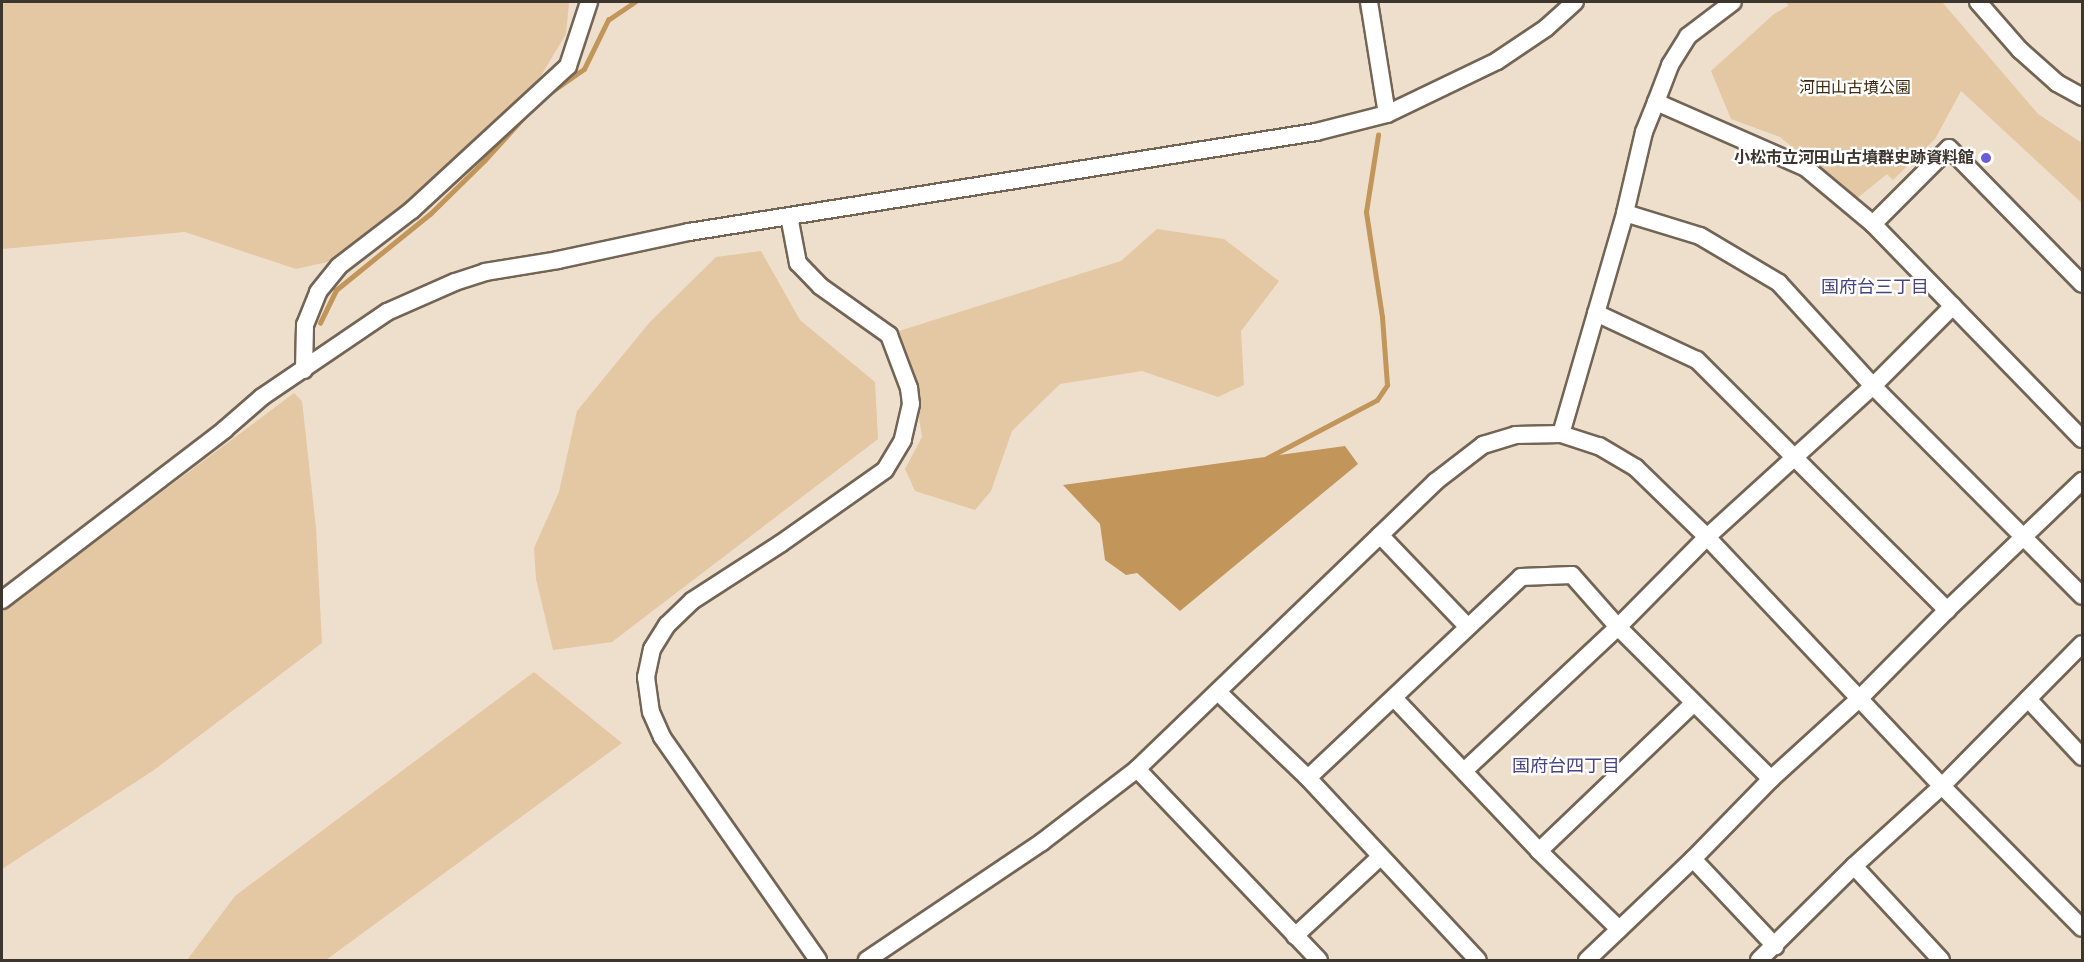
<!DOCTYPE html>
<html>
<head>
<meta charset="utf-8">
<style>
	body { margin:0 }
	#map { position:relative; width:2084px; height:962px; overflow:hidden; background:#eedfcc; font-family:Karla,"Noto Sans JP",sans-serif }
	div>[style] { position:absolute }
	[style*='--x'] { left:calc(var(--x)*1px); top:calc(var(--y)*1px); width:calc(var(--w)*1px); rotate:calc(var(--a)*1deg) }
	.green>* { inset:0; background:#e4c7a3 }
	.water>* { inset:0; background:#c2955a }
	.stream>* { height:4.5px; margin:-2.25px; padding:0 2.25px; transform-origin:2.25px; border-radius:2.25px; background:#c2955a }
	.roads { filter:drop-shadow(2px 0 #736555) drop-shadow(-2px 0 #736555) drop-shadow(0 2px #736555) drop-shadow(0 -2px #736555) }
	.minor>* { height:16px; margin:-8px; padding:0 8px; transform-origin:8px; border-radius:8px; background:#fff }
	.dots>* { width:16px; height:16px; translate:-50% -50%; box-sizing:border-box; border:3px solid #fff; border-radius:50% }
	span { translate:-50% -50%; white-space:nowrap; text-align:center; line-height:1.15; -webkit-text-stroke:4.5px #fff; paint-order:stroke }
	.park-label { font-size:16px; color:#3e2b10 }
	.poi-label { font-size:16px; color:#3c362e; font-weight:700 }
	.right { translate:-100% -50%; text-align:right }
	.neighbourhood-label { font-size:18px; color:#464481 }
	.frame { position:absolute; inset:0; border:3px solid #3c362e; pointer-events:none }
</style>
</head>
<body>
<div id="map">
	<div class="green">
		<div style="clip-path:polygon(2px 2px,569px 2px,566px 34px,539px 79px,502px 125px,419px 190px,350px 257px,296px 269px,185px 232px,2px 249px)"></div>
		<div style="clip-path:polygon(1787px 2px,1942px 2px,2038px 114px,2082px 143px,2082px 203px,1961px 91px,1935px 139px,1893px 180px,1887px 174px,1855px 200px,1780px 137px,1731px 119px,1711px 71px,1774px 14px,1788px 6px)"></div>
		<div style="clip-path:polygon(1157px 229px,1224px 239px,1279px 281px,1241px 331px,1244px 385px,1218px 397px,1142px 371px,1060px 384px,1012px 431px,991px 491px,975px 510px,915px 491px,905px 469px,922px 437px,912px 374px,896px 332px,1121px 261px)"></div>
		<div style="clip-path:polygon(761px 251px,800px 320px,875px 382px,878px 439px,612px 642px,553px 650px,536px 579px,534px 548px,559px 492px,577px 411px,649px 323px,716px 257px)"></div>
		<div style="clip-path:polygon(294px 393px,302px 401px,316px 528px,322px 643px,154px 770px,2px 869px,2px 612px)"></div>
		<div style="clip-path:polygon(534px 672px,622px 743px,326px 960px,187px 960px,235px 896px)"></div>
	</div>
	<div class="water">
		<div style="clip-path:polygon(1345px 446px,1358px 464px,1180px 611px,1137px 573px,1126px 575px,1105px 560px,1100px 524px,1063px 485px)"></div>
	</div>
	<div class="stream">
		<div style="--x:1361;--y:2;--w:9;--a:84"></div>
		<div style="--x:551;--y:92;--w:40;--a:-34.9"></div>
		<div style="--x:584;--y:69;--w:55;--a:-63.9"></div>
		<div style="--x:608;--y:20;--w:32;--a:-34"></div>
		<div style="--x:320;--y:323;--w:37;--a:-64"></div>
		<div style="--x:336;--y:290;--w:121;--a:-39"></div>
		<div style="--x:430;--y:214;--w:76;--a:-44.5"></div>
		<div style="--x:484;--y:161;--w:58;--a:-47.8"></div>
		<div style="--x:1267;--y:458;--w:124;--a:-27.8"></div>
		<div style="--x:1377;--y:400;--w:18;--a:-56"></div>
		<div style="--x:1387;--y:385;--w:68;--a:-94.2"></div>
		<div style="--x:1382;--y:317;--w:106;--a:-98.7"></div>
		<div style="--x:1366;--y:212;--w:78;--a:-81.1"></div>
	</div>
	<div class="roads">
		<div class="minor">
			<div style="--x:1369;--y:2;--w:113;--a:80.9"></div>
			<div style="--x:1978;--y:2;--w:64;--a:48.8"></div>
			<div style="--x:2020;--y:50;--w:50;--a:41.7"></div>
			<div style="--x:2057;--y:83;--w:29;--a:29"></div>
			<div style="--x:1656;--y:102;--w:164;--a:23.7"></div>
			<div style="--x:1806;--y:168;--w:87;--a:39.9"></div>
			<div style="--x:1873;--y:224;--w:300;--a:45.8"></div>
			<div style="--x:1625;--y:213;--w:78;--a:17"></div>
			<div style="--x:1700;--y:236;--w:92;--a:30.7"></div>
			<div style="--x:1779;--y:283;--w:139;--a:47.6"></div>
			<div style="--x:1873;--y:386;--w:296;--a:45.1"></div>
			<div style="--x:789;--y:216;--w:48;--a:79.2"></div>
			<div style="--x:798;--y:263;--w:32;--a:46"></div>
			<div style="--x:820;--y:286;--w:85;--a:35.4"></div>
			<div style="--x:889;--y:335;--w:57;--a:69.3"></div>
			<div style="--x:909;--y:388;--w:16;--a:83"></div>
			<div style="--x:911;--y:404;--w:37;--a:103"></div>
			<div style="--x:903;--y:440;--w:35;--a:121"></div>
			<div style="--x:885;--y:470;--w:128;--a:144.8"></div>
			<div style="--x:780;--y:544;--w:105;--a:147.1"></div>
			<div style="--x:692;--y:601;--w:35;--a:136"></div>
			<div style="--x:667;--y:625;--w:28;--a:122"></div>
			<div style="--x:652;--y:649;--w:29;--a:102"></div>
			<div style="--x:646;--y:677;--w:35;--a:82"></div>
			<div style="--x:651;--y:712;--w:27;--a:66"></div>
			<div style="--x:662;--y:737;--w:272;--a:55"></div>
			<div style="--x:1873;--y:224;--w:107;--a:-45"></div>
			<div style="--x:1949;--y:148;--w:190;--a:45.6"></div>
			<div style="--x:1596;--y:313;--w:111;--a:25"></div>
			<div style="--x:1697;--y:360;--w:354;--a:45"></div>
			<div style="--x:304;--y:370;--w:45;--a:-88.7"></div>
			<div style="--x:305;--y:325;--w:35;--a:-68"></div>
			<div style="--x:318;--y:292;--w:33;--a:-51"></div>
			<div style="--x:339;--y:266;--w:92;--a:-37.5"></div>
			<div style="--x:412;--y:210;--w:212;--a:-42.7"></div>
			<div style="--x:568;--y:66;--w:67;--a:-71.8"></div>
			<div style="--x:1561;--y:434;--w:230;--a:-73.8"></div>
			<div style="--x:1625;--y:213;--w:83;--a:-76.8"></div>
			<div style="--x:1644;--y:132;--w:32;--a:-68"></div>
			<div style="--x:1656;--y:102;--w:40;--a:-69"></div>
			<div style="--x:1670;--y:65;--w:34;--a:-58"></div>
			<div style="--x:1688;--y:36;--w:56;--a:-37.1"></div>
			<div style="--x:1380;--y:535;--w:127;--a:46.3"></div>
			<div style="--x:2;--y:600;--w:280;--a:-37.4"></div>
			<div style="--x:224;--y:430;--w:50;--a:-41"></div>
			<div style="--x:262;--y:397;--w:151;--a:-34.2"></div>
			<div style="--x:387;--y:312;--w:74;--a:-23.8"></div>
			<div style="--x:455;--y:282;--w:32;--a:-18"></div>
			<div style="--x:485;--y:272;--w:74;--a:-9.3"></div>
			<div style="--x:558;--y:260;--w:134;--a:-12.1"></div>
			<div style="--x:689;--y:232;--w:635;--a:-9.06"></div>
			<div style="--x:1316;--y:132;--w:73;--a:-14.2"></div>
			<div style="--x:1387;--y:114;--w:122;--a:-25.7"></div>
			<div style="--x:1497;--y:61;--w:59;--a:-34"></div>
			<div style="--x:1546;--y:28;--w:39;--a:-42"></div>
			<div style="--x:1218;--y:692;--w:124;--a:43.7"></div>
			<div style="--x:1308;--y:778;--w:249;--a:47"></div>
			<div style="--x:1394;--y:698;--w:211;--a:46.5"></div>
			<div style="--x:1539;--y:851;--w:112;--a:44.3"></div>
			<div style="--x:2028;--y:699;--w:79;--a:47"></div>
			<div style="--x:1137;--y:769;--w:264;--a:46.4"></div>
			<div style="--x:1464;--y:771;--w:211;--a:-43.1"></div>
			<div style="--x:1618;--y:627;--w:127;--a:-45.3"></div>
			<div style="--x:1707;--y:537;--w:224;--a:-42.3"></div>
			<div style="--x:1873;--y:386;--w:113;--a:-45"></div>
			<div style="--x:1308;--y:778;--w:293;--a:-43.3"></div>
			<div style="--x:1521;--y:577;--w:51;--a:-2.2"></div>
			<div style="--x:1572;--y:575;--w:69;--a:48.5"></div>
			<div style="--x:1618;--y:627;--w:216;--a:44.8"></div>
			<div style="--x:1539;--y:851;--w:214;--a:-43.7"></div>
			<div style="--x:1693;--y:859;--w:120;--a:46.7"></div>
			<div style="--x:1854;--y:866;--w:128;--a:47.2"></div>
			<div style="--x:1295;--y:936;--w:117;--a:-42.9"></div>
			<div style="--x:867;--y:960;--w:211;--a:-34"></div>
			<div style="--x:1042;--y:842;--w:120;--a:-37.5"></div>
			<div style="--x:1137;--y:769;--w:414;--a:-43.9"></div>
			<div style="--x:1435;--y:482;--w:61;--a:-37.6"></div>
			<div style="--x:1483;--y:445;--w:34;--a:-17"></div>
			<div style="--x:1515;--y:435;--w:46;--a:-1.2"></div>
			<div style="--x:1561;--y:434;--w:40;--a:18"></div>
			<div style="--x:1599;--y:446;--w:43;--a:30.7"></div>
			<div style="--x:1636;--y:468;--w:99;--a:44.2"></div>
			<div style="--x:1707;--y:537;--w:342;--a:46.7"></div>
			<div style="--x:1942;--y:786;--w:199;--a:45.4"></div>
			<div style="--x:1587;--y:960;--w:146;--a:-43.6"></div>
			<div style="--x:1693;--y:859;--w:112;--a:-45.7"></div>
			<div style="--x:1771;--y:779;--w:120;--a:-42.3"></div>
			<div style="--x:1860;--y:698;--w:124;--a:-45.3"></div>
			<div style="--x:1947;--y:610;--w:187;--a:-43.7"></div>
			<div style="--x:1759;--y:960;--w:134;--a:-44.7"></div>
			<div style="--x:1854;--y:866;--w:119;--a:-42.3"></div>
			<div style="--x:1942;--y:786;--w:199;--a:-45.4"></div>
		</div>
	</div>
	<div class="dots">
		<div style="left:1986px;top:158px;background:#685dd6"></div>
	</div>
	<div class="park-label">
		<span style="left:1855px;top:88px">河田山古墳公園</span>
	</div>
	<div class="poi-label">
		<span class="right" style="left:1974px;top:158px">小松市立河田山古墳群史跡資料館</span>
	</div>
	<div class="neighbourhood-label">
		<span style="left:1875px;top:287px">国府台三丁目</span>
		<span style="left:1566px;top:766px">国府台四丁目</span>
	</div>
	<div class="frame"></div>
</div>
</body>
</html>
